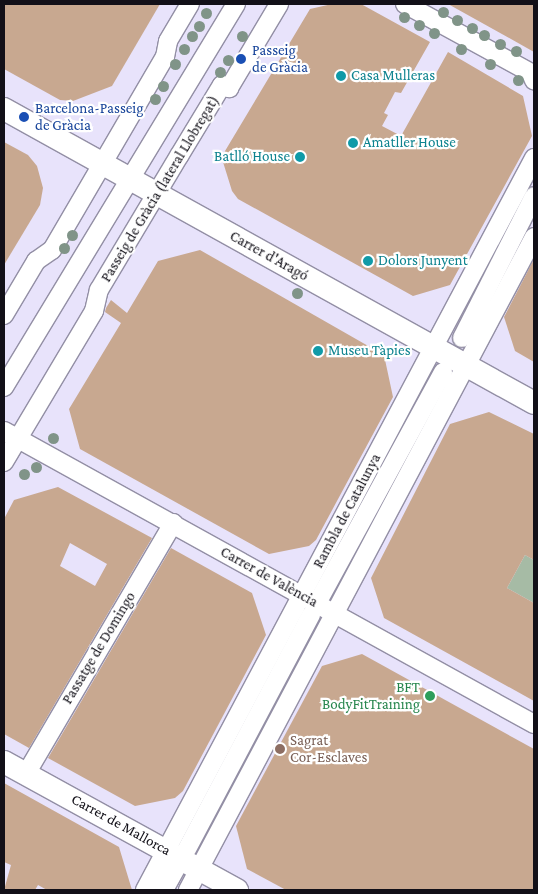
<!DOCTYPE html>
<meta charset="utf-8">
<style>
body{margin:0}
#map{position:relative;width:538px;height:894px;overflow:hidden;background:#e8e3fb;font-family:"Crimson Pro",serif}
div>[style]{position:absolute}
.green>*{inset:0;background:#a6bba5}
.building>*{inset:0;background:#c8a890}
.roads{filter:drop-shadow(1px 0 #938fa5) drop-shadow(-1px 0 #938fa5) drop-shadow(0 1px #938fa5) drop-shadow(0 -1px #938fa5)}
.minor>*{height:18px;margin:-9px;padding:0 9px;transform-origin:9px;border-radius:9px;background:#fff}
.major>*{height:22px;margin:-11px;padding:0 11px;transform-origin:11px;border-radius:11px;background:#fff}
.trees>*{width:11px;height:11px;margin:-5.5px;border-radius:50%;background:#809488}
.dots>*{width:14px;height:14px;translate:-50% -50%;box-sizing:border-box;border:2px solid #fff;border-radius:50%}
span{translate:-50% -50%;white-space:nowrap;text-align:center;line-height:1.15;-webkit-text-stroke:4.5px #fff;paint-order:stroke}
.transit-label{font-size:15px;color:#164399}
.left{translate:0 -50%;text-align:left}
.culture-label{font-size:15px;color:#0d838f}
.right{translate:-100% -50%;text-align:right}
.street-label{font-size:15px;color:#121018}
.leisure-label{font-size:15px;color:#27864d}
.education-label{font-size:15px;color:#785e54}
.frame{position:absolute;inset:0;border:5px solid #121018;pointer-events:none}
</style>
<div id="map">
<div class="green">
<div style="clip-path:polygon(525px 555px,534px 560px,534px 603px,507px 588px)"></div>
</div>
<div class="building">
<div style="clip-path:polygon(4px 4px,160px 4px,112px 86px,73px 101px,60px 100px,4px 69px)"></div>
<div style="clip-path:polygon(332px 4px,361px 4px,430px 42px,401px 93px,395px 92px,384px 113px,388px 115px,382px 126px,401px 136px,448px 52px,523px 96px,532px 136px,450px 285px,413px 296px,238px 199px,232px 191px,223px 162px,225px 151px,310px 9px)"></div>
<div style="clip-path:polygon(448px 4px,534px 4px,534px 52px,511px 39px)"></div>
<div style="clip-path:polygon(4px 142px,28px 155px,37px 166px,43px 188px,40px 205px,4px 265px)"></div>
<div style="clip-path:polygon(200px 250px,384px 355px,393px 397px,316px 540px,309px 546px,269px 554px,80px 449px,69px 409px,121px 323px,105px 312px,106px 308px,111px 300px,127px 313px,158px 261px)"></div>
<div style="clip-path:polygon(534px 259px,534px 362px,515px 351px,504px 317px)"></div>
<div style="clip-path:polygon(489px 412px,534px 434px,534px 560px,525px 555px,507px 588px,534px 603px,534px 701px,384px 618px,371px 578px,450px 424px)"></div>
<div style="clip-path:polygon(evenodd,58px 487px,152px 538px,29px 748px,4px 734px,4px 519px,14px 500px,58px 487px,70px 543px,107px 564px,95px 586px,60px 566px,70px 543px)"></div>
<div style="clip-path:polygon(171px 548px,252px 593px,266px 635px,183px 791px,175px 798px,135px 806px,48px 758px)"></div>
<div style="clip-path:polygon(362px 654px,534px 749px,534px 890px,286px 890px,247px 869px,236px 826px,322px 666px)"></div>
<div style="clip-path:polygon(4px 783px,119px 847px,132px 890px,47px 890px,38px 885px,35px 890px,4px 890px,11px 865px,4px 862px)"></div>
</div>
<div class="roads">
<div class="minor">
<div style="left:405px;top:4px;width:144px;rotate:28.7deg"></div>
<div style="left:531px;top:73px;width:8px;rotate:67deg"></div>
<div style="left:4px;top:315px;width:63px;rotate:-59.3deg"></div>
<div style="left:36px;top:261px;width:19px;rotate:-35deg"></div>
<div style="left:52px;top:250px;width:224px;rotate:-59.7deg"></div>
<div style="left:165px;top:57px;width:16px;rotate:-79deg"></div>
<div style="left:168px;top:41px;width:43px;rotate:-59.3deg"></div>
<div style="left:462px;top:338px;width:159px;rotate:-63.1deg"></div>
<div style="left:4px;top:387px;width:448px;rotate:-58.8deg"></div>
<div style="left:4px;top:431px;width:606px;rotate:28.94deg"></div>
<div style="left:4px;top:462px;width:176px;rotate:-59.2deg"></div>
<div style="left:94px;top:311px;width:22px;rotate:-77deg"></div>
<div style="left:99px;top:290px;width:156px;rotate:-59.2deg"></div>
<div style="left:179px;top:156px;width:83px;rotate:-58.8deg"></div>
<div style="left:222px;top:85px;width:8px;rotate:23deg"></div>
<div style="left:229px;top:88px;width:98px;rotate:-59.2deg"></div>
<div style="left:321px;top:596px;width:255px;rotate:-61.4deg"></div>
<div style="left:26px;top:774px;width:291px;rotate:-59.6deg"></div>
<div style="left:187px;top:849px;width:265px;rotate:-62.1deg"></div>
<div style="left:145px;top:890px;width:829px;rotate:-62.01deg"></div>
<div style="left:164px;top:890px;width:26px;rotate:-61deg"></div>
<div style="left:188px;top:890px;width:739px;rotate:-62.08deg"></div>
</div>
<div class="major">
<div style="left:4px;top:109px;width:606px;rotate:29.02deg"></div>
<div style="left:4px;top:762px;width:266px;rotate:28.8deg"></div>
</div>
</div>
<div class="trees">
<div style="left:443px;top:12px"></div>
<div style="left:206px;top:13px"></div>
<div style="left:404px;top:17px"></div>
<div style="left:457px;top:20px"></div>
<div style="left:419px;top:25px"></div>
<div style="left:199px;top:26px"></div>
<div style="left:472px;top:28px"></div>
<div style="left:434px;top:33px"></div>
<div style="left:484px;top:35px"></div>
<div style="left:192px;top:36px"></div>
<div style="left:242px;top:36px"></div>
<div style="left:500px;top:44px"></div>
<div style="left:184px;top:49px"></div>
<div style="left:461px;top:49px"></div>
<div style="left:516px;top:51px"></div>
<div style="left:228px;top:60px"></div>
<div style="left:175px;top:64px"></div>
<div style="left:490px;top:64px"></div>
<div style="left:220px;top:72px"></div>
<div style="left:518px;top:80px"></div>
<div style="left:163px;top:86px"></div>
<div style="left:155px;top:99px"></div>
<div style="left:72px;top:235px"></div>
<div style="left:64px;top:248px"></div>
<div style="left:297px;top:293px"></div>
<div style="left:53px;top:438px"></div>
<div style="left:36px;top:467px"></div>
<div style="left:24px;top:474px"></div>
</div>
<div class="dots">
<div style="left:241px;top:59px;background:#1a4fb4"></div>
<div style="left:341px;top:76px;background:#0f9aa8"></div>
<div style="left:24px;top:117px;background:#1a4fb4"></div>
<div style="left:353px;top:143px;background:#0f9aa8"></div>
<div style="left:300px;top:157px;background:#0f9aa8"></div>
<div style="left:368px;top:261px;background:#0f9aa8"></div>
<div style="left:318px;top:351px;background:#0f9aa8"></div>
<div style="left:430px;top:696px;background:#2e9e5b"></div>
<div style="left:280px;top:749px;background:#8d6e63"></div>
</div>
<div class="transit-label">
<span class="left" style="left:252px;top:59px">Passeig<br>de Gràcia</span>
<span class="left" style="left:35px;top:117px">Barcelona-Passeig<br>de Gràcia</span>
</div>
<div class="culture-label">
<span class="left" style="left:351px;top:76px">Casa Mulleras</span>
<span class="left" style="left:363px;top:143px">Amatller House</span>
<span class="right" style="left:290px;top:157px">Batlló House</span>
<span class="left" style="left:378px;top:261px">Dolors Junyent</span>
<span class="left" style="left:328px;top:351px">Museu Tàpies</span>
</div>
<div class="street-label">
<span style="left:160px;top:189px;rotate:-59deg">Passeig de Gràcia (lateral Llobregat)</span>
<span style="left:269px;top:256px;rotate:29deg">Carrer d'Aragó</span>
<span style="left:347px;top:511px;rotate:-62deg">Rambla de Catalunya</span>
<span style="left:269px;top:577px;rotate:29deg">Carrer de València</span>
<span style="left:99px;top:648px;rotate:-59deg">Passatge de Domingo</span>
<span style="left:121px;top:825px;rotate:29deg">Carrer de Mallorca</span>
</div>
<div class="leisure-label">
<span class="right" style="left:420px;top:696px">BFT<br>BodyFitTraining</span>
</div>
<div class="education-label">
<span class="left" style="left:290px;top:749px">Sagrat<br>Cor-Esclaves</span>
</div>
<div class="frame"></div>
</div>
